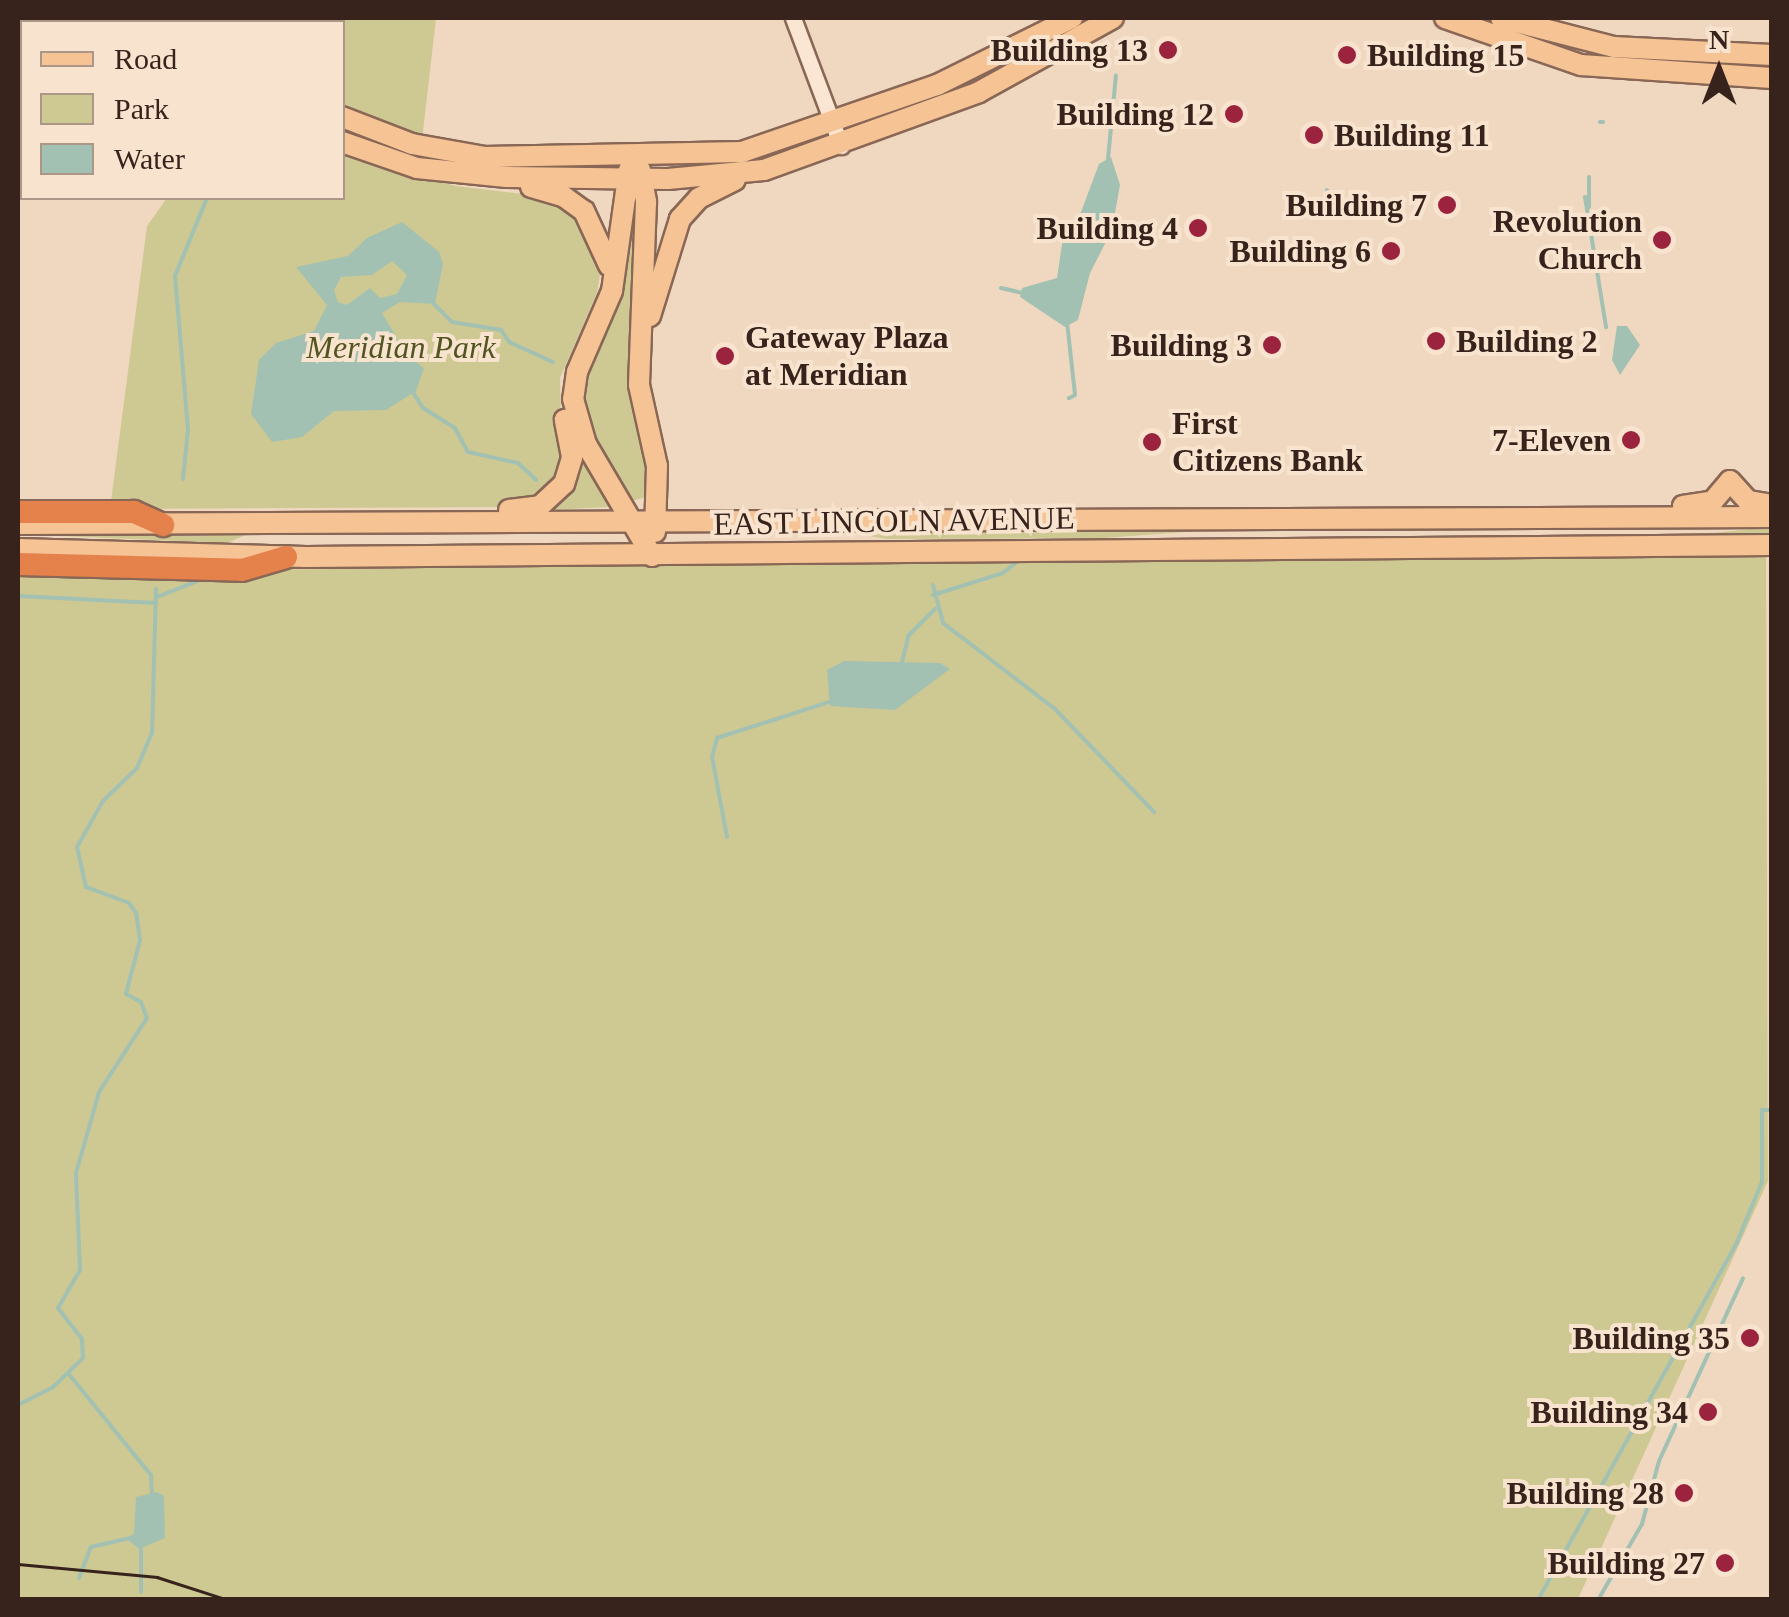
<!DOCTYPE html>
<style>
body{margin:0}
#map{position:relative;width:1789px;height:1617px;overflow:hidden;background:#f0d7bf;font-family:"Times New Roman",serif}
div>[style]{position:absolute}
.green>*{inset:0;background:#cec992;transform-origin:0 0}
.water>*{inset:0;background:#a2c1b2}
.stream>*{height:4px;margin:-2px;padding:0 2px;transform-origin:2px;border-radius:2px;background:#a2c1b2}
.roads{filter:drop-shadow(2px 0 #896756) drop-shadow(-2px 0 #896756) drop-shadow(0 2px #896756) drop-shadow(0 -2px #896756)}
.minor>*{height:15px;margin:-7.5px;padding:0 7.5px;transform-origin:7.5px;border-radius:7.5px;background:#fae6d2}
.major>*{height:20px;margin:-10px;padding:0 10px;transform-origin:10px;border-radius:10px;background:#f6c394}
.highway>*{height:22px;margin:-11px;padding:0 11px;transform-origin:11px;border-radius:11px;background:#e5814a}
.tram>*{height:2.5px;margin:-1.25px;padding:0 1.25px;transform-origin:1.25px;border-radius:1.25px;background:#38231c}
.dots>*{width:28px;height:28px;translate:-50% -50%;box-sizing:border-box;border:5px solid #f7e3ce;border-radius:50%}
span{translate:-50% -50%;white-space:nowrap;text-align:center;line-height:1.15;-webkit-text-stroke:8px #f7e3ce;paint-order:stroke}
.poi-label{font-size:32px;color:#38231c;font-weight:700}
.right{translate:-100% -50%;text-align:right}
.left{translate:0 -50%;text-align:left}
.park-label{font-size:32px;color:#535521;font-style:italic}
.street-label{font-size:32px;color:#38231c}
.frame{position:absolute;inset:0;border:20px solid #38231c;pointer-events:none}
.legend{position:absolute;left:20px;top:20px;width:325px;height:180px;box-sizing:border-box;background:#f7e3ce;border:2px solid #ab9687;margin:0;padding:12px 18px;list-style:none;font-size:30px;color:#38231c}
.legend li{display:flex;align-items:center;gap:20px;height:50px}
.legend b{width:50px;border:2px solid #ab9687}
.north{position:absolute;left:1669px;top:20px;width:100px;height:100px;-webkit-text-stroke:8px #f7e3ce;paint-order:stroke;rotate:0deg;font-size:28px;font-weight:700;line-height:40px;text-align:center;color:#38231c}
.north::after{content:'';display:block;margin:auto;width:35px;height:45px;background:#38231c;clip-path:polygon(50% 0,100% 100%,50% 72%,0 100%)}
</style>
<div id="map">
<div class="green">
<div style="clip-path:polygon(225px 18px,436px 18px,422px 140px,343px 110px,342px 22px)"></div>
<div style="clip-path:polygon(343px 152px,456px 186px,548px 197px,574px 212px,601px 268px,597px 293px,560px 378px,562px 476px,522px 507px,110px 509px,147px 226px,167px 198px,342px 198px)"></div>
<div style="clip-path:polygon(633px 202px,638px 205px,633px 404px,647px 458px,648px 497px,630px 501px,582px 412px,585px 380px,622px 296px,627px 206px)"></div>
<div style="clip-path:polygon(579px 449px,608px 507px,549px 510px)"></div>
<div style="left:1771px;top:527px;width:9px;height:402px;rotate:84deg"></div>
<div style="clip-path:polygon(885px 530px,1199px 529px,1199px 531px,1104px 538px,886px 539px,859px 534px)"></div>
<div style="clip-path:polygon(250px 533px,227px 543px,59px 536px)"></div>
<div style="clip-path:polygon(1766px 555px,1768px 1181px,1578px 1599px,18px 1599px,18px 572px)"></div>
</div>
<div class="water">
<div style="clip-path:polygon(1111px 157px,1120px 185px,1112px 230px,1090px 273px,1078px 320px,1065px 327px,1020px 297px,1022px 288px,1057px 278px,1064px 231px,1081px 212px,1099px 164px)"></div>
<div style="clip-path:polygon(evenodd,402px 222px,439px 252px,443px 264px,435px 304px,400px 302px,382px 313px,407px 355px,424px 368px,416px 391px,386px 410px,334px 411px,302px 437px,272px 442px,251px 414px,259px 360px,276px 343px,314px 331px,327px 305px,296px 267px,348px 256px,367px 238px,402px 222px,392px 261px,407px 275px,397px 294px,380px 298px,370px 288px,347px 305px,338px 302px,334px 290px,341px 277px,372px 275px,392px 261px)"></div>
<div style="clip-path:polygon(1617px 326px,1627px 326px,1640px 345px,1620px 375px,1612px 360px)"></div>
<div style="clip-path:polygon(844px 661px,940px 663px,950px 669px,895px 710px,830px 706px,827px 670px)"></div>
<div style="clip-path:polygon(157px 1492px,164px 1496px,165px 1538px,139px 1549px,127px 1539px,134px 1533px,136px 1497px)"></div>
</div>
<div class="stream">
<div style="left:1600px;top:122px;width:3px"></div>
<div style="left:1108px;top:159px;width:84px;rotate:-84.6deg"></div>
<div style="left:1589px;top:177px;width:30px;rotate:90deg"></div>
<div style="left:1327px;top:190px;width:29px;rotate:56deg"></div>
<div style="left:1585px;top:197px;width:132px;rotate:80.8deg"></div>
<div style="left:1001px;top:288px;width:26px;rotate:13deg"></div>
<div style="left:434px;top:304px;width:25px;rotate:45deg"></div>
<div style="left:452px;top:322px;width:50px;rotate:9.3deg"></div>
<div style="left:501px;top:330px;width:14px;rotate:56deg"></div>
<div style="left:509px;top:342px;width:48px;rotate:24.4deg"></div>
<div style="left:1067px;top:322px;width:73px;rotate:83.7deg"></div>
<div style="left:1075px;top:395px;width:7px;rotate:153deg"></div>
<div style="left:412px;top:391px;width:20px;rotate:57deg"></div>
<div style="left:423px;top:408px;width:38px;rotate:32deg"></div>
<div style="left:455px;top:428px;width:27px;rotate:62deg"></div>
<div style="left:468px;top:452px;width:51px;rotate:12.4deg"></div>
<div style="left:518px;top:463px;width:25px;rotate:43deg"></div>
<div style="left:183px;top:479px;width:49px;rotate:-84.2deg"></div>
<div style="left:188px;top:430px;width:155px;rotate:-94.8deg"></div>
<div style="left:175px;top:276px;width:84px;rotate:-67.7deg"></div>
<div style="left:933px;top:585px;width:39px;rotate:75deg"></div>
<div style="left:943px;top:623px;width:141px;rotate:37.5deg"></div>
<div style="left:1055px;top:709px;width:143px;rotate:46.1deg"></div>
<div style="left:933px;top:595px;width:73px;rotate:-17.4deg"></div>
<div style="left:1003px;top:573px;width:21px;rotate:-39deg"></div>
<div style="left:18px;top:596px;width:138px;rotate:2.9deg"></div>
<div style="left:157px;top:597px;width:52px;rotate:-21.6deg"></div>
<div style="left:901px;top:666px;width:32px;rotate:-76deg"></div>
<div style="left:909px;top:635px;width:37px;rotate:-45deg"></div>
<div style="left:727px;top:837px;width:81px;rotate:-100.6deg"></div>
<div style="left:712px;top:757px;width:20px;rotate:-75deg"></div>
<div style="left:717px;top:738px;width:118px;rotate:-17.8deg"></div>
<div style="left:68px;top:1373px;width:132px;rotate:50.9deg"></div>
<div style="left:151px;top:1475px;width:19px;rotate:87deg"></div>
<div style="left:18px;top:1405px;width:38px;rotate:-27deg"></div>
<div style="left:52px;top:1388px;width:43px;rotate:-44.1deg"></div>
<div style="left:83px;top:1358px;width:19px;rotate:-93deg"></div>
<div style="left:82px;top:1339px;width:39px;rotate:-128deg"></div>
<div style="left:58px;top:1308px;width:44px;rotate:-59.9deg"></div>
<div style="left:80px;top:1270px;width:97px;rotate:-92.4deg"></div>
<div style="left:76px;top:1173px;width:84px;rotate:-74.1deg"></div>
<div style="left:99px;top:1092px;width:88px;rotate:-57deg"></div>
<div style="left:147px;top:1018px;width:17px;rotate:-111deg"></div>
<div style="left:141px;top:1002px;width:17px;rotate:-152deg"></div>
<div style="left:126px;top:994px;width:56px;rotate:-75.5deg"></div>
<div style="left:140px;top:940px;width:27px;rotate:-98deg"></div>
<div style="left:136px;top:913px;width:12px;rotate:-125deg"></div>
<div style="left:129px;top:903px;width:46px;rotate:-159.6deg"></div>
<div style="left:86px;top:887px;width:41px;rotate:-102.7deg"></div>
<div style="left:77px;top:847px;width:53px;rotate:-60.5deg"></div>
<div style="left:103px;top:801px;width:47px;rotate:-44.1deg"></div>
<div style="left:137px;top:768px;width:38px;rotate:-67deg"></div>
<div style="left:152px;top:733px;width:144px;rotate:-88.4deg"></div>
<div style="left:79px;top:1578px;width:33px;rotate:-69deg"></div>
<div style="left:91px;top:1547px;width:40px;rotate:-13deg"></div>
<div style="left:141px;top:1592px;width:45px;rotate:-90deg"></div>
<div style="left:1538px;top:1600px;width:410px;rotate:-60.9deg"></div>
<div style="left:1737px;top:1242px;width:65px;rotate:-67.4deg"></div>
<div style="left:1762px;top:1182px;width:72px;rotate:-90deg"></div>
<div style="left:1762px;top:1110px;width:10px"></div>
<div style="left:1598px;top:1600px;width:88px;rotate:-59.9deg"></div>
<div style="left:1642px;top:1524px;width:65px;rotate:-74.9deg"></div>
<div style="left:1659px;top:1461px;width:201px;rotate:-65.3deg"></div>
</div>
<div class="roads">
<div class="minor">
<div style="left:793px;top:18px;width:137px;rotate:69.4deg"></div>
</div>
<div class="major">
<div style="left:188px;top:18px;width:6px;rotate:45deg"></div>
<div style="left:216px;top:18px;width:6px;rotate:45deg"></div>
<div style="left:1445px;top:18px;width:144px;rotate:19.1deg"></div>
<div style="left:1581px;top:65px;width:191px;rotate:3.9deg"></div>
<div style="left:1501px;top:18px;width:117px;rotate:14.4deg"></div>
<div style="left:1614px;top:47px;width:158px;rotate:2.9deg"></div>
<div style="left:342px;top:117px;width:75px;rotate:21.1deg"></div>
<div style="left:412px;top:144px;width:73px;rotate:10.2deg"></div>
<div style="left:484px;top:157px;width:258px;rotate:-1.1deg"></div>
<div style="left:742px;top:152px;width:206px;rotate:-19deg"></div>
<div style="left:937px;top:85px;width:151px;rotate:-26.4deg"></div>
<div style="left:342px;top:142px;width:79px;rotate:19.1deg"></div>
<div style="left:417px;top:168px;width:90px;rotate:5.7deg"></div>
<div style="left:507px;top:177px;width:161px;rotate:0.7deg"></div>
<div style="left:668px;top:179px;width:96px;rotate:-5.4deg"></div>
<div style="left:764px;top:170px;width:229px;rotate:-19.9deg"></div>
<div style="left:979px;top:92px;width:153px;rotate:-28.9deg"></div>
<div style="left:629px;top:170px;width:122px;rotate:98deg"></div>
<div style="left:612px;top:291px;width:88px;rotate:113.4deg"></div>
<div style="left:577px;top:372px;width:27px;rotate:98deg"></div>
<div style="left:573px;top:399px;width:47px;rotate:73.9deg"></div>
<div style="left:586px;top:444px;width:130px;rotate:59.5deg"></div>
<div style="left:640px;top:170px;width:33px;rotate:79deg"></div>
<div style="left:646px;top:202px;width:183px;rotate:92.2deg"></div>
<div style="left:639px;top:385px;width:83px;rotate:77.5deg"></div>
<div style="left:657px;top:466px;width:66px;rotate:91.7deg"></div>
<div style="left:531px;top:187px;width:33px;rotate:16deg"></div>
<div style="left:563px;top:196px;width:26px;rotate:36deg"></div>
<div style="left:584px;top:211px;width:60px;rotate:65.2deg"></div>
<div style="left:650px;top:316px;width:102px;rotate:-72.8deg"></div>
<div style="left:680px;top:219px;width:28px;rotate:-48deg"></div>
<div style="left:699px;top:198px;width:40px;rotate:-26.6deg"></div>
<div style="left:1683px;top:506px;width:30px;rotate:-9deg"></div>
<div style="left:1713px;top:501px;width:26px;rotate:-50deg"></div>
<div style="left:1730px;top:481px;width:27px;rotate:48deg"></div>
<div style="left:1748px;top:501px;width:24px;rotate:9deg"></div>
<div style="left:509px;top:510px;width:31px;rotate:-7deg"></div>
<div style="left:540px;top:506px;width:33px;rotate:-43deg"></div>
<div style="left:564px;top:484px;width:28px;rotate:-73deg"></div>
<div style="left:572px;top:457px;width:38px;rotate:-101deg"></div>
<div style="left:18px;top:524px;width:1754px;rotate:-0.23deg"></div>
<div style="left:18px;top:549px;width:288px;rotate:1.6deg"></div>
<div style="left:306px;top:557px;width:1466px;rotate:-0.47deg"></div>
</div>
<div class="highway">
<div style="left:18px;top:512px;width:116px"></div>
<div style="left:134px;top:512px;width:32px;rotate:24deg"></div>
<div style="left:18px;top:564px;width:224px;rotate:1.5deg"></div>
<div style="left:242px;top:570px;width:46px;rotate:-16.5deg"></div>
</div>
</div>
<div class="tram">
<div style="left:18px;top:1564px;width:140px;rotate:5.3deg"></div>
<div style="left:157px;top:1577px;width:75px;rotate:17.9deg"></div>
</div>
<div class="dots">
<div style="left:1168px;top:50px;background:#9b233d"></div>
<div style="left:1347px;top:55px;background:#9b233d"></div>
<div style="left:1234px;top:114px;background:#9b233d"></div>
<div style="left:1314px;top:135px;background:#9b233d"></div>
<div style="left:1447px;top:205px;background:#9b233d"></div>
<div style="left:1198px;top:228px;background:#9b233d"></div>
<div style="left:1662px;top:240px;background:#9b233d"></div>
<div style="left:1391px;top:251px;background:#9b233d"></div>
<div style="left:1436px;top:341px;background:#9b233d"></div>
<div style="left:1272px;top:345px;background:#9b233d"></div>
<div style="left:725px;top:356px;background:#9b233d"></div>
<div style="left:1631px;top:440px;background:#9b233d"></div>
<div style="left:1152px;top:442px;background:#9b233d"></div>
<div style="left:1750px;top:1338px;background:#9b233d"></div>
<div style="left:1708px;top:1412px;background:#9b233d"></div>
<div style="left:1684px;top:1493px;background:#9b233d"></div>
<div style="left:1725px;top:1563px;background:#9b233d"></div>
</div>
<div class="poi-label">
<span class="right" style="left:1148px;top:50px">Building 13</span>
<span class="left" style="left:1367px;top:55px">Building 15</span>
<span class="right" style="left:1214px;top:114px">Building 12</span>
<span class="left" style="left:1334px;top:135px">Building 11</span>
<span class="right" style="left:1427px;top:205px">Building 7</span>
<span class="right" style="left:1642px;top:240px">Revolution<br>Church</span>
<span class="right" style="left:1178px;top:228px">Building 4</span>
<span class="right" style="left:1371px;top:251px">Building 6</span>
<span class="left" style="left:745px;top:356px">Gateway Plaza<br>at Meridian</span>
<span class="left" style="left:1456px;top:341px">Building 2</span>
<span class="right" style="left:1252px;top:345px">Building 3</span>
<span class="left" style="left:1172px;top:442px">First<br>Citizens Bank</span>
<span class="right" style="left:1611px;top:440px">7-Eleven</span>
<span class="right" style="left:1730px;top:1338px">Building 35</span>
<span class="right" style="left:1688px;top:1412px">Building 34</span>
<span class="right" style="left:1664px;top:1493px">Building 28</span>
<span class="right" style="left:1705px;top:1563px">Building 27</span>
</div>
<div class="park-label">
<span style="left:401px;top:347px">Meridian Park</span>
</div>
<div class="street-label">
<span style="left:894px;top:521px;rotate:-1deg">EAST LINCOLN AVENUE</span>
</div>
<div class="frame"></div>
<ul class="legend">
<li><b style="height:12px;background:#f6c394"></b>Road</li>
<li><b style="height:28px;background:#cec992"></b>Park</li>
<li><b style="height:28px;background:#a2c1b2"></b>Water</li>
</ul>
<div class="north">N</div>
</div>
